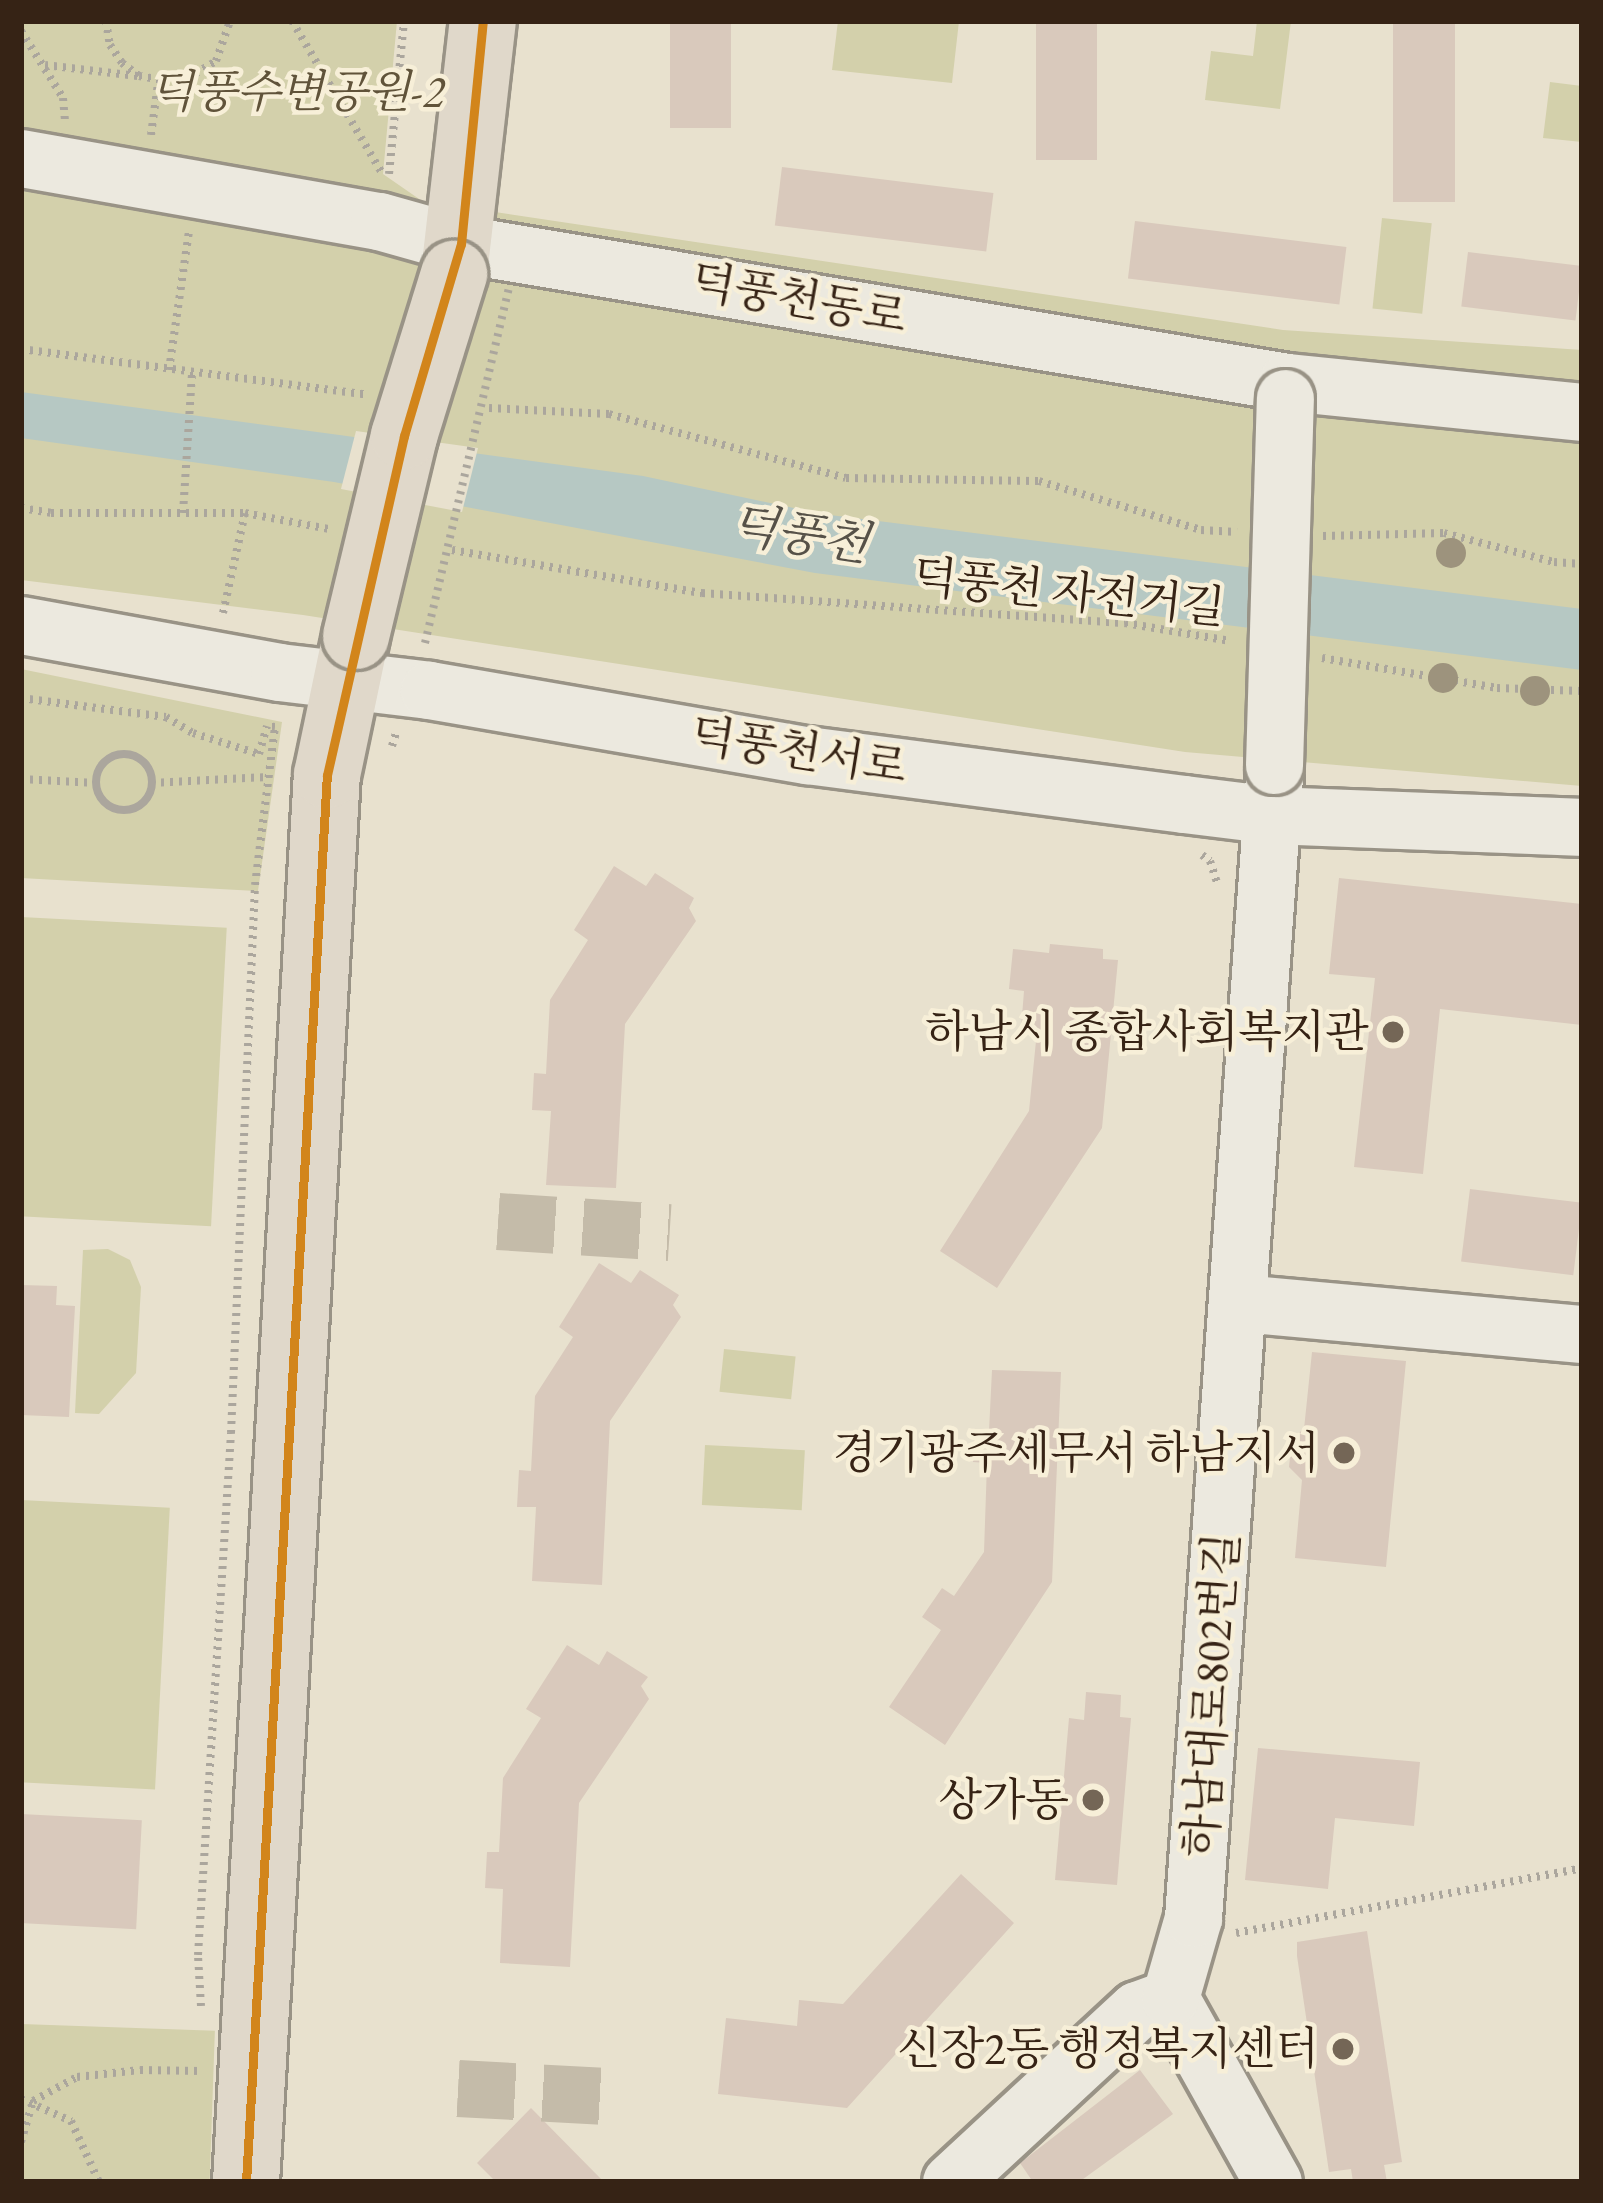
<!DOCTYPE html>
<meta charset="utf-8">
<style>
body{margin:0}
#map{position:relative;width:1603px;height:2203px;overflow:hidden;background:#e8e1ce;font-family:"EB Garamond","Noto Serif KR",serif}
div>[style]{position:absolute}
.green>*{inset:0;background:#d3d0ab;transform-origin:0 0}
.water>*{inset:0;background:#b6c8c3}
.pier>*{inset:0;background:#e8e1ce}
.building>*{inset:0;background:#d9c9bc;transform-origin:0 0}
.minor-tunnel>*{height:57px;margin-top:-28.5px;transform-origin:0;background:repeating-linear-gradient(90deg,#c4bba9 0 57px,transparent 0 85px)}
.path>*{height:8px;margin-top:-4px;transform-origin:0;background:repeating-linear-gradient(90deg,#aba69d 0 3px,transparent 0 9px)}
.path>.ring{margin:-4px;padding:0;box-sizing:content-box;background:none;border:8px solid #aba69d;border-radius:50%}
.roads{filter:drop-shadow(3px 0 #999386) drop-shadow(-3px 0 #999386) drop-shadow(0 3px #999386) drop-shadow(0 -3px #999386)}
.minor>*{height:57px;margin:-28.5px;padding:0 28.5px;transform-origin:28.5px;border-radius:28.5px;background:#ece9df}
.major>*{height:66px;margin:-33px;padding:0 33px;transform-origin:33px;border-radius:33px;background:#e0d8ca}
.path-bridge>*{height:8px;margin-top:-4px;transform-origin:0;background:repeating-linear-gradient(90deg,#aba69d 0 3px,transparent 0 9px)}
.bridges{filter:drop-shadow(3px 0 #999386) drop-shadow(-3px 0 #999386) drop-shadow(0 3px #999386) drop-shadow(0 -3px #999386)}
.minor-bridge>*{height:57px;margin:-28.5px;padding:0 28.5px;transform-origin:28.5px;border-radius:28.5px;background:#ece9df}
.major-bridge>*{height:66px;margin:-33px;padding:0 33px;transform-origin:33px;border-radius:33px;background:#e0d8ca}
.bus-1>*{height:9px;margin:-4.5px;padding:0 4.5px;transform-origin:4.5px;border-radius:4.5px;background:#d2851b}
.trees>*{width:30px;height:30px;margin:-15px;border-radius:50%;background:#9d937d}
.dots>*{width:33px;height:33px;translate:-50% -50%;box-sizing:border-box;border:6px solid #f7efd8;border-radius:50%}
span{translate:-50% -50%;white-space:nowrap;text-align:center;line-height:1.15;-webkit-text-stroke:9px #f7efd8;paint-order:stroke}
.park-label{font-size:45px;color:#60533a;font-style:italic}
.street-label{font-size:45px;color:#362315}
.poi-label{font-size:45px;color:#362315}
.right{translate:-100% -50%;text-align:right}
.water-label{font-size:48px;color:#565148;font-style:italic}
.frame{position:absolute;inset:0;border:24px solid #362315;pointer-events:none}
</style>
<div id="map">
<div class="green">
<div style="clip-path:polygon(21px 21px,397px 21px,383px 174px,422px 201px,1283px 330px,1582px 350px,1582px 786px,1185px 752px,303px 615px,21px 580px)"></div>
<div style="clip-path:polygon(838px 21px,959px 21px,952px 83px,832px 70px)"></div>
<div style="clip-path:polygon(1257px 21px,1291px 21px,1280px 109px,1205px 100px,1211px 51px,1253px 56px)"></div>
<div style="clip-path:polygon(1550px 82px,1582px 86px,1582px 142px,1543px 138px)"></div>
<div style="left:1382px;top:218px;width:50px;height:91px;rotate:6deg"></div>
<div style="clip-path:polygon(21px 669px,282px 722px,258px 891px,21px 878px)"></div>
<div style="left:21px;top:917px;width:206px;height:299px;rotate:3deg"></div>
<div style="clip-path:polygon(108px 1249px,130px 1260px,141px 1287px,136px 1373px,99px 1414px,75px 1413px,83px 1250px)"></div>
<div style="left:724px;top:1349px;width:72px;height:43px;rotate:6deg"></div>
<div style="left:705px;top:1445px;width:100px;height:60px;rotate:3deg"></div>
<div style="left:21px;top:1500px;width:149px;height:282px;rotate:3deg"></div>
<div style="left:21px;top:2024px;width:194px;height:158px;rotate:2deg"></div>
</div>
<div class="water">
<div style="clip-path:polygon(21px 392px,643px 476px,822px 514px,1582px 609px,1582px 670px,815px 573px,334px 482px,21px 438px)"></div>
</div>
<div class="pier">
<div style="clip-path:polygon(356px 431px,478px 448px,462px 512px,341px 489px)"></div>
</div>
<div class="building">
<div style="left:670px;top:21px;width:61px;height:107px"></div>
<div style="left:1036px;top:21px;width:61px;height:139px"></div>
<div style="left:1393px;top:21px;width:62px;height:181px"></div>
<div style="left:782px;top:167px;width:213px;height:59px;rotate:7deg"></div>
<div style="left:1135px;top:221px;width:213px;height:58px;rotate:7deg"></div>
<div style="left:1468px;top:252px;width:115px;height:55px;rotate:7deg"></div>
<div style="clip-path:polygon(614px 866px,646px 886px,655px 873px,694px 898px,689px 908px,696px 921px,625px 1024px,616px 1188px,546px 1185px,551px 1111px,532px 1110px,534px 1073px,546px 1074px,550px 1000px,588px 940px,574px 930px)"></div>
<div style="clip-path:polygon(1339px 878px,1582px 904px,1582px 1025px,1440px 1009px,1423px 1174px,1354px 1167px,1375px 978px,1329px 974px)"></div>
<div style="clip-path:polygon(1050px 944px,1103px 949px,1103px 959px,1118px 960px,1102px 1128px,997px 1288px,940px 1251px,1029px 1111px,1037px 1031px,1021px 1029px,1024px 991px,1009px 989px,1013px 949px,1049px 953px)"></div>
<div style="left:1470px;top:1189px;width:113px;height:73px;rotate:7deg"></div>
<div style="clip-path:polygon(599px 1263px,631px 1283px,640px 1270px,679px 1295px,673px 1305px,681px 1317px,610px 1421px,602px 1585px,532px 1581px,536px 1507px,517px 1507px,519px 1470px,531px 1471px,535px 1396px,573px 1337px,559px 1327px)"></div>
<div style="clip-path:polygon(21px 1285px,57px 1286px,56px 1305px,75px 1306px,69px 1417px,21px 1415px)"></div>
<div style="clip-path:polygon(1312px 1352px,1406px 1361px,1386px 1567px,1295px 1558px,1302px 1480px,1289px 1467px,1292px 1438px,1304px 1429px)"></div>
<div style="clip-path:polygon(992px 1370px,1061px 1372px,1052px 1582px,945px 1745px,889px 1707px,941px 1630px,922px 1617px,942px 1588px,954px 1596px,984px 1552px,987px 1463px,973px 1462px,974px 1431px,989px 1431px)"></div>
<div style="clip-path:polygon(567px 1645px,599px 1665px,607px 1651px,648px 1677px,641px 1686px,649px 1699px,579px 1803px,570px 1967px,500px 1963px,503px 1889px,485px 1888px,487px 1852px,499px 1852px,503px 1778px,541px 1718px,526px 1709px)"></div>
<div style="clip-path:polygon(1086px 1692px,1121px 1695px,1120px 1717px,1131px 1718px,1117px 1885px,1055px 1880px,1069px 1718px,1084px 1720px)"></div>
<div style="clip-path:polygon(1258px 1748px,1420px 1762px,1414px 1826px,1335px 1818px,1328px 1889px,1245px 1880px)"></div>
<div style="left:21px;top:1814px;width:121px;height:109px;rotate:3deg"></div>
<div style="clip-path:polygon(961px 1874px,1014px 1923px,847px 2108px,718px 2094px,726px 2018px,797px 2026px,799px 2000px,843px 2004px)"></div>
<div style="clip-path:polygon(1367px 1931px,1402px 2162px,1384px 2165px,1387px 2182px,1353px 2182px,1351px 2169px,1329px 2172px,1297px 1956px,1297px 1942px)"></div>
<div style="clip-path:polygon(1140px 2070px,1173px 2114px,1079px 2182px,1033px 2182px,1020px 2163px)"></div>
<div style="clip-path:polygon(531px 2108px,604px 2182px,496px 2182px,477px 2163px)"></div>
</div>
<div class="minor-tunnel">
<div style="left:498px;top:1221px;width:172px;rotate:3.7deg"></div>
<div style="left:458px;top:2088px;width:149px;rotate:3.1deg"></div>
</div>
<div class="path">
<div style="left:106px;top:21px;width:24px;rotate:81deg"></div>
<div style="left:110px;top:45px;width:22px;rotate:56deg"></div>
<div style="left:122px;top:63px;width:21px;rotate:37deg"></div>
<div style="left:139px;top:76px;width:42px;rotate:9.7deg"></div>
<div style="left:180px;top:83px;width:42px;rotate:-31.4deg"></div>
<div style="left:216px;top:61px;width:42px;rotate:-70.7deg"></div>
<div style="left:292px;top:21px;width:179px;rotate:59.4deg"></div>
<div style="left:21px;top:31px;width:79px;rotate:57.9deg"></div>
<div style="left:63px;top:98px;width:24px;rotate:85deg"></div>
<div style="left:45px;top:65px;width:93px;rotate:6.8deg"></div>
<div style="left:151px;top:135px;width:52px;rotate:-82.3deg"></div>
<div style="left:389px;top:174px;width:154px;rotate:-84.4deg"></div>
<div style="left:21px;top:349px;width:346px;rotate:7.5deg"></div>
<div style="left:169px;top:370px;width:140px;rotate:-81.8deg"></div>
<div style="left:489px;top:408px;width:120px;rotate:2.9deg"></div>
<div style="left:609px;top:414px;width:245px;rotate:15.1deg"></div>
<div style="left:846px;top:478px;width:193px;rotate:0.9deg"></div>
<div style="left:1039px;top:481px;width:169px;rotate:16.8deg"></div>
<div style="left:1201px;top:530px;width:36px;rotate:3deg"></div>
<div style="left:21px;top:508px;width:30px;rotate:9deg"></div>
<div style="left:51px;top:513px;width:194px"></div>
<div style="left:245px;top:513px;width:86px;rotate:10.8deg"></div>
<div style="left:183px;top:513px;width:140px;rotate:-86.3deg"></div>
<div style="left:1323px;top:536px;width:121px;rotate:-1.4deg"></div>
<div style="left:1444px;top:533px;width:114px;rotate:14.8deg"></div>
<div style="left:1554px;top:562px;width:28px;rotate:4deg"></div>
<div style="left:452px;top:550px;width:254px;rotate:9.8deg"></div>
<div style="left:702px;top:593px;width:424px;rotate:4.1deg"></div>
<div style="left:1125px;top:623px;width:107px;rotate:9.7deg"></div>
<div style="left:223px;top:613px;width:102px;rotate:-77.6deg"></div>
<div style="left:1322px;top:658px;width:178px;rotate:9.7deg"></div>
<div style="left:1497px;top:688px;width:85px;rotate:2deg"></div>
<div style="left:21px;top:698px;width:146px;rotate:7.5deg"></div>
<div style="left:166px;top:717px;width:31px;rotate:31deg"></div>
<div style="left:193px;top:733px;width:69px;rotate:17.7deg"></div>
<div style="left:259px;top:754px;width:29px;rotate:-74deg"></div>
<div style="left:392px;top:746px;width:17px;rotate:-73deg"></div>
<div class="ring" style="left:96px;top:754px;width:48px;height:48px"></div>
<div style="left:21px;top:779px;width:75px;rotate:3.1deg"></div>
<div style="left:152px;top:783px;width:116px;rotate:-3deg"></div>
<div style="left:1202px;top:855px;width:10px;rotate:37deg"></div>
<div style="left:1210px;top:861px;width:23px;rotate:72deg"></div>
<div style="left:1236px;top:1933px;width:352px;rotate:-10.6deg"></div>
<div style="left:201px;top:2006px;width:51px;rotate:-93.4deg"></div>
<div style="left:198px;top:1955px;width:523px;rotate:-86.38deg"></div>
<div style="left:231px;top:1433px;width:549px;rotate:-87.49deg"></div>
<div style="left:255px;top:885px;width:159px;rotate:-82.8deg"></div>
<div style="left:275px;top:727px;width:8px;rotate:-173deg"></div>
<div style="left:21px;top:2099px;width:55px;rotate:23.7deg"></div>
<div style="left:71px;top:2121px;width:67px;rotate:65.3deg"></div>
<div style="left:21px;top:2142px;width:43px;rotate:-73.7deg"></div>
<div style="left:33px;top:2101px;width:50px;rotate:-28.6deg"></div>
<div style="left:77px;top:2077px;width:63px;rotate:-6.3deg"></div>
<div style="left:140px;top:2070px;width:61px;rotate:0.9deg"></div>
</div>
<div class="roads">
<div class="minor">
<div style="left:21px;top:158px;width:364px;rotate:10deg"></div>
<div style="left:379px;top:221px;width:85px;rotate:15.7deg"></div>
<div style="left:461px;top:244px;width:837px;rotate:9.48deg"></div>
<div style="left:1287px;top:382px;width:297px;rotate:5.8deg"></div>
<div style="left:21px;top:625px;width:262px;rotate:10.3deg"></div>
<div style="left:279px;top:672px;width:151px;rotate:6.8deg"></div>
<div style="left:429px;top:690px;width:384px;rotate:9.8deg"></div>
<div style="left:807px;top:755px;width:380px;rotate:7.4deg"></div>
<div style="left:1184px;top:804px;width:90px;rotate:7deg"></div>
<div style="left:1273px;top:815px;width:309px;rotate:2.2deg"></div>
<div style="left:1240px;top:1303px;width:343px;rotate:5.2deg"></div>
<div style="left:1170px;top:1998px;width:211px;rotate:60.8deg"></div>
<div style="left:951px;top:2182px;width:253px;rotate:-42.8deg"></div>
<div style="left:1137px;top:2010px;width:35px;rotate:-20deg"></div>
<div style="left:1170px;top:1998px;width:83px;rotate:-74deg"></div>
<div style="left:1193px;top:1918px;width:1143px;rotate:-85.94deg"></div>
</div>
<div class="major">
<div style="left:454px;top:274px;width:255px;rotate:-83.5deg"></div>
<div style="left:246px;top:2182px;width:1409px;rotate:-86.71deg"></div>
<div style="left:327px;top:775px;width:142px;rotate:-78.2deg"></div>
</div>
</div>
<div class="path-bridge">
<div style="left:425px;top:643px;width:365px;rotate:-76.7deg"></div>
</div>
<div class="bridges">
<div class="minor-bridge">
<div style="left:1274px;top:765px;width:367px;rotate:-88.3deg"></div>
</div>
<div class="major-bridge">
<div style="left:356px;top:636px;width:206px;rotate:-76.5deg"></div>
<div style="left:404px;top:436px;width:170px;rotate:-72.8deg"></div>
</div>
</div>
<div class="bus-1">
<div style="left:246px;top:2182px;width:1409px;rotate:-86.71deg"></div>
<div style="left:327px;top:775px;width:348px;rotate:-77.2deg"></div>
<div style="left:404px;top:436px;width:200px;rotate:-73.5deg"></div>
<div style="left:461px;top:244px;width:224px;rotate:-84.4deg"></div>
</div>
<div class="trees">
<div style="left:1451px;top:553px"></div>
<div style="left:1443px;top:678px"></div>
<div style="left:1535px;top:691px"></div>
</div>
<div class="dots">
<div style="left:1393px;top:1032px;background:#746656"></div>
<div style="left:1344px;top:1453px;background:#746656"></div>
<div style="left:1093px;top:1800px;background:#746656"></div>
<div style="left:1343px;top:2049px;background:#746656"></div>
</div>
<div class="park-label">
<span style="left:297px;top:92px">덕풍수변공원-2</span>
</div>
<div class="street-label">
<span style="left:799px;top:299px;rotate:10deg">덕풍천동로</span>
<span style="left:1069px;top:592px;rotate:6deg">덕풍천 자전거길</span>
<span style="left:799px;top:751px;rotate:9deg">덕풍천서로</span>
<span style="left:1211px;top:1695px;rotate:-86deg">하남대로802번길</span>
</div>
<div class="poi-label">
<span class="right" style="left:1369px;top:1032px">하남시 종합사회복지관</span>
<span class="right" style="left:1320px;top:1453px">경기광주세무서 하남지서</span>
<span class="right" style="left:1069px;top:1800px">상가동</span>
<span class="right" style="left:1319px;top:2049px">신장2동 행정복지센터</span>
</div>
<div class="water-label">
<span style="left:800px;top:534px;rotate:9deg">덕풍천</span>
</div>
<div class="frame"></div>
</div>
